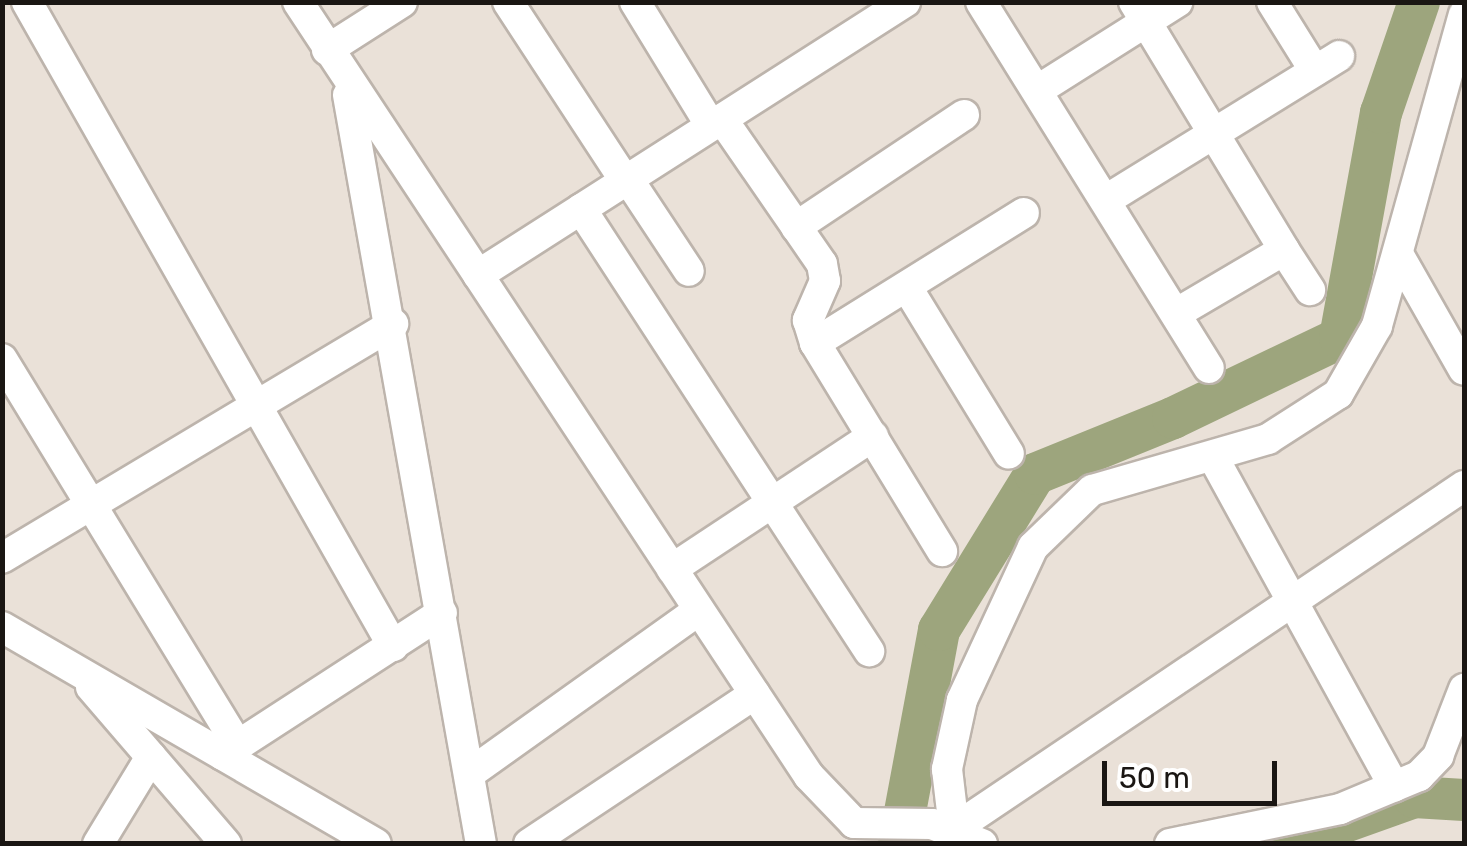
<!DOCTYPE html>
<style>
body{margin:0}
#map{position:relative;width:1467px;height:846px;overflow:hidden;background:#eae1d8;font-family:Rubik,sans-serif}
div>[style]{position:absolute}
.river>*{height:42px;margin:-21px;padding:0 21px;transform-origin:21px;border-radius:21px;background:#9da57d}
.roads{filter:drop-shadow(2px 0 #bdb4ac) drop-shadow(-2px 0 #bdb4ac) drop-shadow(0 2px #bdb4ac) drop-shadow(0 -2px #bdb4ac)}
.minor>*{height:30px;margin:-15px;padding:0 15px;transform-origin:15px;border-radius:15px;background:#fff}
span{translate:-50% -50%;white-space:nowrap;text-align:center;line-height:1.15;-webkit-text-stroke:8px #fff;paint-order:stroke}
.frame{position:absolute;inset:0;border:5px solid #1a1613;pointer-events:none}
.scale{position:absolute;left:1102px;top:761px;width:175px;height:45px;box-sizing:border-box;border:5px solid #1a1613;border-top:0;padding-left:12px;font-size:30px;line-height:35px;white-space:nowrap;color:#1a1613;-webkit-text-stroke:8px #fff;paint-order:stroke}
</style>
<div id="map">
<div class="river">
<div style="left:899px;top:844px;width:218px;rotate:-79.4deg"></div>
<div style="left:939px;top:630px;width:183px;rotate:-58.4deg"></div>
<div style="left:1035px;top:474px;width:149px;rotate:-22.1deg"></div>
<div style="left:1173px;top:418px;width:185px;rotate:-25.6deg"></div>
<div style="left:1340px;top:338px;width:229px;rotate:-79.7deg"></div>
<div style="left:1381px;top:113px;width:117px;rotate:-71.1deg"></div>
<div style="left:1283px;top:844px;width:139px;rotate:-19.7deg"></div>
<div style="left:1414px;top:797px;width:50px;rotate:3.4deg"></div>
</div>
<div class="roads">
<div class="minor">
<div style="left:27px;top:2px;width:741px;rotate:60.39deg"></div>
<div style="left:298px;top:2px;width:927px;rotate:56.57deg"></div>
<div style="left:809px;top:776px;width:65px;rotate:46.2deg"></div>
<div style="left:854px;top:823px;width:78px;rotate:0.7deg"></div>
<div style="left:932px;top:824px;width:54px;rotate:21.8deg"></div>
<div style="left:508px;top:2px;width:214px;rotate:56.8deg"></div>
<div style="left:635px;top:2px;width:145px;rotate:58.5deg"></div>
<div style="left:981px;top:2px;width:431px;rotate:58.1deg"></div>
<div style="left:1134px;top:2px;width:290px;rotate:58.8deg"></div>
<div style="left:1284px;top:250px;width:124px;rotate:149.5deg"></div>
<div style="left:1272px;top:2px;width:81px;rotate:58.1deg"></div>
<div style="left:1464px;top:14px;width:324px;rotate:105.6deg"></div>
<div style="left:1377px;top:326px;width:78px;rotate:119.8deg"></div>
<div style="left:1338px;top:394px;width:83px;rotate:147.3deg"></div>
<div style="left:1268px;top:439px;width:183px;rotate:163.8deg"></div>
<div style="left:1092px;top:490px;width:82px;rotate:136deg"></div>
<div style="left:1033px;top:547px;width:169px;rotate:114.9deg"></div>
<div style="left:962px;top:700px;width:71px;rotate:102.3deg"></div>
<div style="left:947px;top:769px;width:60px;rotate:83.3deg"></div>
<div style="left:954px;top:829px;width:615px;rotate:-33.92deg"></div>
<div style="left:327px;top:50px;width:89px;rotate:-32.6deg"></div>
<div style="left:1038px;top:90px;width:165px;rotate:-32.3deg"></div>
<div style="left:348px;top:95px;width:761px;rotate:79.93deg"></div>
<div style="left:722px;top:119px;width:176px;rotate:55.4deg"></div>
<div style="left:822px;top:264px;width:17px;rotate:80deg"></div>
<div style="left:825px;top:281px;width:43px;rotate:113.6deg"></div>
<div style="left:808px;top:320px;width:24px;rotate:73deg"></div>
<div style="left:815px;top:343px;width:244px;rotate:58.6deg"></div>
<div style="left:628px;top:179px;width:110px;rotate:56.5deg"></div>
<div style="left:1106px;top:200px;width:274px;rotate:-31.7deg"></div>
<div style="left:581px;top:209px;width:528px;rotate:56.91deg"></div>
<div style="left:796px;top:227px;width:202px;rotate:-33.7deg"></div>
<div style="left:1284px;top:250px;width:48px;rotate:57deg"></div>
<div style="left:1398px;top:254px;width:133px;rotate:60.4deg"></div>
<div style="left:478px;top:275px;width:507px;rotate:-32.59deg"></div>
<div style="left:908px;top:289px;width:193px;rotate:58.5deg"></div>
<div style="left:815px;top:343px;width:246px;rotate:-31.9deg"></div>
<div style="left:2px;top:359px;width:452px;rotate:58.6deg"></div>
<div style="left:1213px;top:457px;width:376px;rotate:61.2deg"></div>
<div style="left:2px;top:558px;width:456px;rotate:-30.9deg"></div>
<div style="left:672px;top:569px;width:241px;rotate:-33.5deg"></div>
<div style="left:2px;top:627px;width:432px;rotate:30.1deg"></div>
<div style="left:91px;top:687px;width:207px;rotate:49.3deg"></div>
<div style="left:223px;top:755px;width:261px;rotate:-33deg"></div>
<div style="left:469px;top:774px;width:282px;rotate:-35.5deg"></div>
<div style="left:98px;top:844px;width:102px;rotate:-58.7deg"></div>
<div style="left:529px;top:844px;width:271px;rotate:-33.6deg"></div>
<div style="left:1170px;top:844px;width:174px;rotate:-11.6deg"></div>
<div style="left:1340px;top:809px;width:86px;rotate:-22.7deg"></div>
<div style="left:1419px;top:776px;width:28px;rotate:-46deg"></div>
<div style="left:1438px;top:756px;width:72px;rotate:-68.8deg"></div>
</div>
</div>
<div class="frame"></div>
<div class="scale">50 m</div>
</div>
